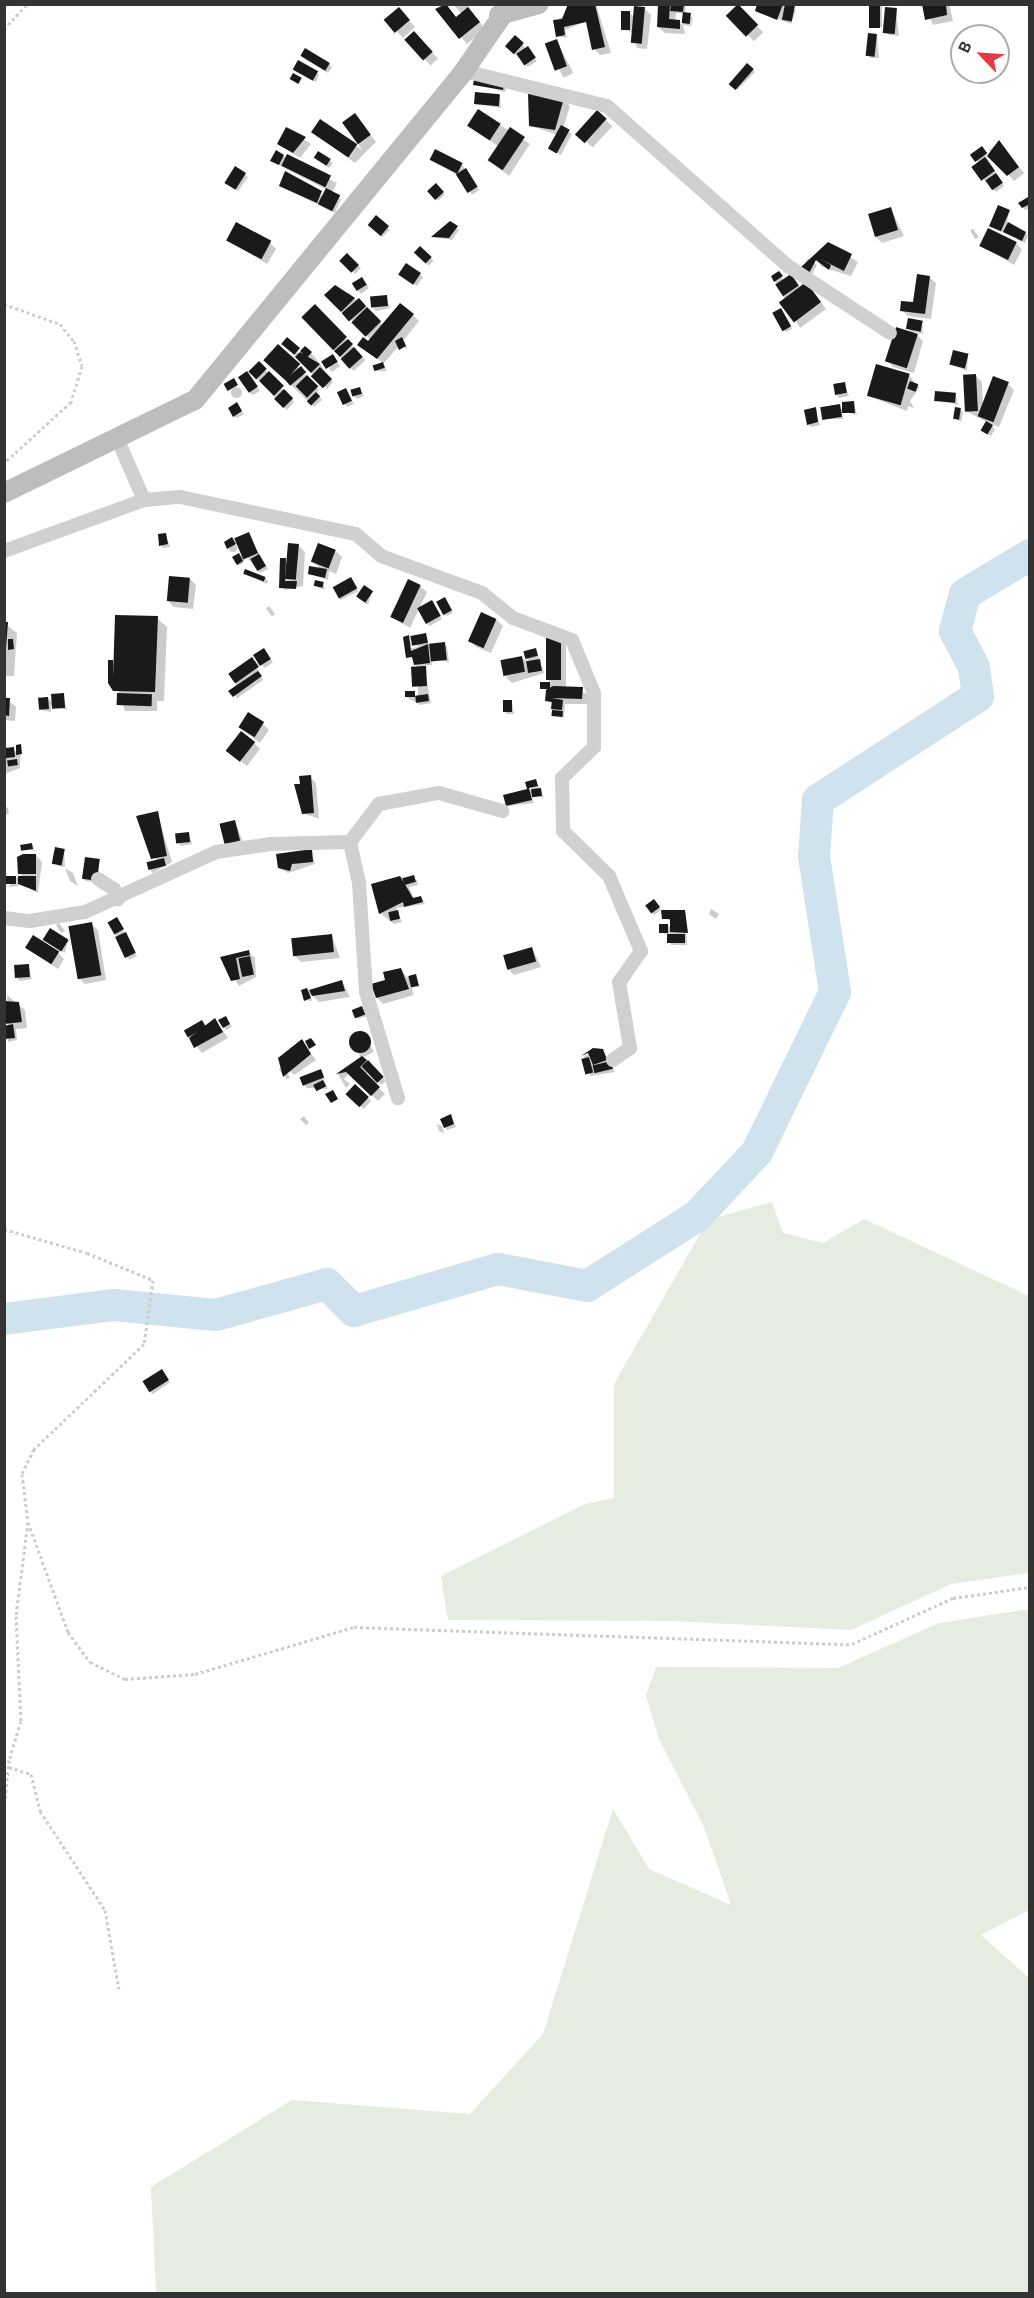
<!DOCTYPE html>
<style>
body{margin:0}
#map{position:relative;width:1034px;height:2298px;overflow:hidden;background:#fff;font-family:"DM Sans",sans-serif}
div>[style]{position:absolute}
.green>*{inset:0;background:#e6ecdf}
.shadow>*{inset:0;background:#0003;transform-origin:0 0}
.round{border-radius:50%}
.river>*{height:32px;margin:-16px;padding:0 16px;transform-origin:16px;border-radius:16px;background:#cfe2ee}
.building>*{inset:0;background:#1a1a1a;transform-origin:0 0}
.path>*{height:3px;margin-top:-1.5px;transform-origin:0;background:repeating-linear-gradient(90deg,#cdcdcd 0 3px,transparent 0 6px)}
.street>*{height:14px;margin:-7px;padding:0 7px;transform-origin:7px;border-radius:7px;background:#d0d0d0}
.secondary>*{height:20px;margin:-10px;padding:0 10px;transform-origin:10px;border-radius:10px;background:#bdbdbd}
span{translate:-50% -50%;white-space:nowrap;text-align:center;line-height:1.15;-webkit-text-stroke:6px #fff;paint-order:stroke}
.frame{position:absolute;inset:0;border:6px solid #333;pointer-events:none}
.north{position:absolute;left:950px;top:24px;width:60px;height:60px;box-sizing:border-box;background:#fff;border:2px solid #adadad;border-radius:50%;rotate:295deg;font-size:16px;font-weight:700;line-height:24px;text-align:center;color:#333}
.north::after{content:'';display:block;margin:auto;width:21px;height:27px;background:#e63946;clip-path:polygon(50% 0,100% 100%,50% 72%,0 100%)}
</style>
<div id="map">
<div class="green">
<div style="clip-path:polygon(772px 1202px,783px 1233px,823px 1243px,864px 1219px,1029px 1296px,1029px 1573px,951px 1584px,851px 1630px,672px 1621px,448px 1620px,441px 1576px,585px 1504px,614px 1498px,614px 1384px,708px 1220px)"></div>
<div style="clip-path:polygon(1029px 1609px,1029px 1910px,981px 1935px,1029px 1978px,1029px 2293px,156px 2293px,151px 2187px,292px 2100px,470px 2114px,543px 2034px,613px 1809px,649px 1869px,731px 1905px,704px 1827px,659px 1739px,646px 1695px,656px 1667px,838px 1668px,939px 1623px)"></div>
</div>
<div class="shadow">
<div style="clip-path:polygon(444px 4px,457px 19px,462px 14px,453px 4px,466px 4px,485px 29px,467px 44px,438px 10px)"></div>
<div style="clip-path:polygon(572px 4px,596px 4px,611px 53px,600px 55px,594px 49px,587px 21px,565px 30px,567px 38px,558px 36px,555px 21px,572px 11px)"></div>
<div style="clip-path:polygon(evenodd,660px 4px,686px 4px,685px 14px,693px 18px,691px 26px,683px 25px,685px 34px,665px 33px,658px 27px,660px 4px,676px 13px,684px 14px,683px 25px,675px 21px,676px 13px)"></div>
<div style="clip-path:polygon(783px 4px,796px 10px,791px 24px,756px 10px)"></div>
<div style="left:871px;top:4px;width:11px;height:23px"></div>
<div style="clip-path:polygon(923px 4px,949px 4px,953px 21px,933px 25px)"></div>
<div style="left:737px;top:6px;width:37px;height:13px;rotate:45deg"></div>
<div style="clip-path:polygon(645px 9px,651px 15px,647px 49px,637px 48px,632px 32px,622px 29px,630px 13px,634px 17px)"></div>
<div style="clip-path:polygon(896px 9px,899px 36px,889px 35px,886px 33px)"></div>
<div style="clip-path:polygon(405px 15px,415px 27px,403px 38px,386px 20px)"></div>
<div style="left:414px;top:33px;width:35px;height:10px;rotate:47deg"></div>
<div style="clip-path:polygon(877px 35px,879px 58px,871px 58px,868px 55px)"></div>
<div style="clip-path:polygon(515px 37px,537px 61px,528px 67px,507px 46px)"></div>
<div style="left:557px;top:41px;width:36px;height:11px;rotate:63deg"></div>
<div style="clip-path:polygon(305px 59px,329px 64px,332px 67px,328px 73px)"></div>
<div style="left:748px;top:65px;width:10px;height:25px;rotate:45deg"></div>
<div style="clip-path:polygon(297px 72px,317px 73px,319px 75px,316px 82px)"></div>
<div style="clip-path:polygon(475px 84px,507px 85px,505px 92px)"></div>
<div style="clip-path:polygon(529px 94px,564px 100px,570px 106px,563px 128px,572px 134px,561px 155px,551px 149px,558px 135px,531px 126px)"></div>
<div style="clip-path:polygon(500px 96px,501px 108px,475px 104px)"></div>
<div style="left:597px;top:112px;width:21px;height:29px;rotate:43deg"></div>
<div style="clip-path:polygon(355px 115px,376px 142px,355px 163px,312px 132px,320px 121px,362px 150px,344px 123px)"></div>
<div style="clip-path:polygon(500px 125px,530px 144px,509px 176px,490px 161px,499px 147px,469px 126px)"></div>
<div style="clip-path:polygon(287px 129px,311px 144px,300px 158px,279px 144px)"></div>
<div style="left:999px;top:142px;width:40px;height:13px;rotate:51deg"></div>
<div style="clip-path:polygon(981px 148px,1004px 186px,996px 192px,973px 168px,979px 163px,972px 155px)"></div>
<div style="clip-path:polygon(319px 153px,333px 163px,329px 168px,318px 160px)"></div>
<div style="clip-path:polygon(283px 156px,337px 183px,332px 193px,341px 199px,335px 213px,280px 186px,324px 196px,327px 190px,272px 161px)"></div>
<div style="clip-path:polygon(432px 159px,462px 165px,479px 190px,472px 195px,458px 176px)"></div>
<div style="clip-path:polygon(236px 168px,248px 177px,238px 191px,229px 185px)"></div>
<div style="left:436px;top:185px;width:13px;height:9px;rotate:48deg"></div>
<div style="clip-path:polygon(1030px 198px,1030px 208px,1025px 210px,1023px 207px)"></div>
<div style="clip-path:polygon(891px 209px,904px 236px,882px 243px,876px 237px)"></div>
<div style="clip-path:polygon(1009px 212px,1007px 223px,1028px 235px,1025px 243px,990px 226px)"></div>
<div style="left:377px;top:217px;width:18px;height:11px;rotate:45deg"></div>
<div style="clip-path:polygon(450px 223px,459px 230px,452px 240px,434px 237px)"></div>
<div style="clip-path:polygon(973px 229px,979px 237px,975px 239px,970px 230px)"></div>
<div style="clip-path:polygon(228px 240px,270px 243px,276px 249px,267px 264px)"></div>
<div style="clip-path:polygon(1016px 243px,1022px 250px,1014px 265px,982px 246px)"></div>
<div style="clip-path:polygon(829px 244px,858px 262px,851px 276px,822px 267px,815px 259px)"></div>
<div style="left:421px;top:248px;width:18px;height:7px;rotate:45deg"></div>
<div style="clip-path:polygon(347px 256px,361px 268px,355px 274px,342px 261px)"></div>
<div style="clip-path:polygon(808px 258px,817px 265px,812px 274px,802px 268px)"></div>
<div style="clip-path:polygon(406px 265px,423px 277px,417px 286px,403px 277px)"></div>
<div style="clip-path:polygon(779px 274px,785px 283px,793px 278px,800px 288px,812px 290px,826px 309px,800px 328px,775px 281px)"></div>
<div style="clip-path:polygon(929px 277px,936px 283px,931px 319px,908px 316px,902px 310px,915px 304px)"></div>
<div style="clip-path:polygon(364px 281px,369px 288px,361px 294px,358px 291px)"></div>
<div style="clip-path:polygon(349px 293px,383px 325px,413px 315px,419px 321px,403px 341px,408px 349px,399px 346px,383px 364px,387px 371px,376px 371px,375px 366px,384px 364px,371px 353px,371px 340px,326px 295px)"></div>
<div style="clip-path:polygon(386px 297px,390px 308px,376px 311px,373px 308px)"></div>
<div style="left:315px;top:306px;width:74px;height:16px;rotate:47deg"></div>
<div style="clip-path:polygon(783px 313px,792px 329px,786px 332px,784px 330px)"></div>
<div style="clip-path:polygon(922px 323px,923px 334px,914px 332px,923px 341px,914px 373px,893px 367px,887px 360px,913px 334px,907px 328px)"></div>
<div style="clip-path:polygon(289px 341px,299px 354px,310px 359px,305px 348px,314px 356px,333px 382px,327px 389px,283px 343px)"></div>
<div style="clip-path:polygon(278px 346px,319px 390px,316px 393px,322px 400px,314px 407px,265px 360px)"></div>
<div style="clip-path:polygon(968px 356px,967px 371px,951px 364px)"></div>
<div style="clip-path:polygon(335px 359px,340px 366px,332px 372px,329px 369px)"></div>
<div style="clip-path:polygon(259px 363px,294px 402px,287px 410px,251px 372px)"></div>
<div style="clip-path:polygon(249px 375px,260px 391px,253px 395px,250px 393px)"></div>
<div style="clip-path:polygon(909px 375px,919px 388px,910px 401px,914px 408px,908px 406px,907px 411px,868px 396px)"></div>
<div style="clip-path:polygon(976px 376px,982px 382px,983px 406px,1008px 384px,1014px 390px,999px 427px,989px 423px,995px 429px,991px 436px,982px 431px,987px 422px,966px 411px)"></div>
<div style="clip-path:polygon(844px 384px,849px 396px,839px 398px,837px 395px)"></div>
<div class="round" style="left:230.5px;top:386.5px;width:11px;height:11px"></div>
<div style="clip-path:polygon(359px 388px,364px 396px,357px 399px,354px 396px)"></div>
<div style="clip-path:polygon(346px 390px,354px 404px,347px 407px,345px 404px)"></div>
<div style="clip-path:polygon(956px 395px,958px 405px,936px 400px)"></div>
<div style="clip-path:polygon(854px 403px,857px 415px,842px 411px,843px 419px,823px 419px)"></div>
<div style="clip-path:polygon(239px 407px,244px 414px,237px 418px,234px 416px)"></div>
<div style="clip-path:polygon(815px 409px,820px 425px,811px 427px,809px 424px)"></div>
<div style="clip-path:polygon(960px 410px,963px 412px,961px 422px,955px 418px)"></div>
<div style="clip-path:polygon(248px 534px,268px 569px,260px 573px,242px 551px)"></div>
<div style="clip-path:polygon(166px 535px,170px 547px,163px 548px,161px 545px)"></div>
<div class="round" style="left:229px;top:544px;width:8px;height:8px"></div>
<div style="clip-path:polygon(299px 546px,305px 552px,303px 586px,284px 590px,285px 560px,288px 563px)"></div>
<div style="clip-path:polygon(336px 551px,342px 557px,336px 574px,329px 571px,328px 580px,309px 574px,321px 570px,313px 561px)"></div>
<div class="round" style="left:234px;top:555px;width:10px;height:10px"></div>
<div style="clip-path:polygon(245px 574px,265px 578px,268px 581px,267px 584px)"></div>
<div style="clip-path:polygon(190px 579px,196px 585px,193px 609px,174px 607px,168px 601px)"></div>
<div style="clip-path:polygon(351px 579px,358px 591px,341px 600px,338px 597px)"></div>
<div style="clip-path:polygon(323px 583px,325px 590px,315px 586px)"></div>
<div style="clip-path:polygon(420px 586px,427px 592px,410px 628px,392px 617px)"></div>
<div style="clip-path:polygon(372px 592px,368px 605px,361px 600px)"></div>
<div style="clip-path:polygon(445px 599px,453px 613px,446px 616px,443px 614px)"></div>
<div style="clip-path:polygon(434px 605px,442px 619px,430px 626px,427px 624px)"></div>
<div style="left:269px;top:606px;width:10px;height:4px;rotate:53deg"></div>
<div style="clip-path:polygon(157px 618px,167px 627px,164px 701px,157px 701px,157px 711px,125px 711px,113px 673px,111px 684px,112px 662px,115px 665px)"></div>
<div style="clip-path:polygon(497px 620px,503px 626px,491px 653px,476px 647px,470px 641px)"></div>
<div style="clip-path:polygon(4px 623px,17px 633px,14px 676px,4px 676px)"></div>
<div style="clip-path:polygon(426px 634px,429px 645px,447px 646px,449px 662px,431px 659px,432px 665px,424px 666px,431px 703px,420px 705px,406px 697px,418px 697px,418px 668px,407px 649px,418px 647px,417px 643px,406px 647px,405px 639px,412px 643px)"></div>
<div style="clip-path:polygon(560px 640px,566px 646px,566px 688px,588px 694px,588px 704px,565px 704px,564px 718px,553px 715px,548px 691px,542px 688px,551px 683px,547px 679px)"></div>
<div style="clip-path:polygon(536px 650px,544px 673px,512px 683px,506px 677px,521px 658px,530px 662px,526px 658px)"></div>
<div style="clip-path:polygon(266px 653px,273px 662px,265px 668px,262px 665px)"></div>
<div style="clip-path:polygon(252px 659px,263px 680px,236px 699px,236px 683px)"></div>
<div style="clip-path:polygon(63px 695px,67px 710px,51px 705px,51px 712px,41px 710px,48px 698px,53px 704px)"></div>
<div style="clip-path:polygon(4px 699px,16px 706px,15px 721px,4px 720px)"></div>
<div style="clip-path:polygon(512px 702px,514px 714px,507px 714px,504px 711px)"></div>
<div style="clip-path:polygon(263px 724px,269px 730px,260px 743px,239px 727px)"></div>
<div style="clip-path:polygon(254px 743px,260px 749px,247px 766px,234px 756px)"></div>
<div style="clip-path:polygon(21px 746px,20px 768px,4px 774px,7px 749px,17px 752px)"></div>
<div style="clip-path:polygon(310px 777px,316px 783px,319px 819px,303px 813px,301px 785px)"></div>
<div style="clip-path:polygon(536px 781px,544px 798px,531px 794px,534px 803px,507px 806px,505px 796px,530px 790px)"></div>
<div style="clip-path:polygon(4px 806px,8px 808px,9px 814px,4px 815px)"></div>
<div style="clip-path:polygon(157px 813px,172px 862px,153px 873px,150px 870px,156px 862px)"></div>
<div style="clip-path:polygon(235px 822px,245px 847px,232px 850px,226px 843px)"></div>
<div style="clip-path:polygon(189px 834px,192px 844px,181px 846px,179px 844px)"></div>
<div style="clip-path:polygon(32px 844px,35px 851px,22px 849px)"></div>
<div style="clip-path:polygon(64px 850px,65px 867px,58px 866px,55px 863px)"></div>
<div style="clip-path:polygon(311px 850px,315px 864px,288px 873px,279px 868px)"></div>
<div style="clip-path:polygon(36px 855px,42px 862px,38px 893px,18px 882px,18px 886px,8px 887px,15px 878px,24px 878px,19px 873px)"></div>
<div style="clip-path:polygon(99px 861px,99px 883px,86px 881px,83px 879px)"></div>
<div style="clip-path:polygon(65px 868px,73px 873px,78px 886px,70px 881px)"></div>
<div style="clip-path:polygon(400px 877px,417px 880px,418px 885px,409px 887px,414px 899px,421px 897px,425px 904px,396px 908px,402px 922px,394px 924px,380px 913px)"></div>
<div style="clip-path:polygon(657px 903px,661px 910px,654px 915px,651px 912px)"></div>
<div style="clip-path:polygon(711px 909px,719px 914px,716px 919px,709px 914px)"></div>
<div style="clip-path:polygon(685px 911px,687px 945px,671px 945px,668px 935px,660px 932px,668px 925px,671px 929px,671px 921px,663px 918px)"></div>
<div style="clip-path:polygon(117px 918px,137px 956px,129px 960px,115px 933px)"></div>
<div style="clip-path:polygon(59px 923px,65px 931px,61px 933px,56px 925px)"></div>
<div style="clip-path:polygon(91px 924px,98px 930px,106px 980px,85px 984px,79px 978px)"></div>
<div style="clip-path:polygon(332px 936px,340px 958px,301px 962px,295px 956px)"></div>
<div style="clip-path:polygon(68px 941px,65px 953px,47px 942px)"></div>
<div style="clip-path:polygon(27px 948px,58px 953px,64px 959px,58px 969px)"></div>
<div style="clip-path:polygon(532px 948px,541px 967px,514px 975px,508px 969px)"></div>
<div style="clip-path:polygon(248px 952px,255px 958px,256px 977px,239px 986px,222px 958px)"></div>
<div style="clip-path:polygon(28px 966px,32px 979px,20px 981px,17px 978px)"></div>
<div style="clip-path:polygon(400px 969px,408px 978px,415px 976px,420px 988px,410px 984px,414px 995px,383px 1004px,377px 998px)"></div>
<div style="clip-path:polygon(342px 981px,350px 997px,319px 1002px,310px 993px,312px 1001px,305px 1000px,307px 990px,313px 995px)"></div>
<div style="clip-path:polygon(7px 995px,25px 1010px,27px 1028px,16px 1029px,17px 1040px,8px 1042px)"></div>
<div style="clip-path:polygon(362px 1007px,367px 1016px,357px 1019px,353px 1010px)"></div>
<div style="clip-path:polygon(226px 1018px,232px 1027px,226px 1030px,224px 1027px)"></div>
<div style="clip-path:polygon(214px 1019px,228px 1038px,202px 1053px,185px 1031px,207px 1030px)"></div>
<div style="clip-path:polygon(362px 1030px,374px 1052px,362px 1058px,386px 1081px,381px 1085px,368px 1071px,365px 1075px,385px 1094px,378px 1101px,349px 1073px,344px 1079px,350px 1084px,346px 1088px,338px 1074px,361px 1058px,349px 1036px)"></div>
<div style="clip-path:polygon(302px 1041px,316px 1060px,294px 1075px,288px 1069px)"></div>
<div style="clip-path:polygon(evenodd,603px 1050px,615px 1072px,590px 1076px,584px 1056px,603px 1050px,591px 1056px,594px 1064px,597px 1067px,587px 1057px,591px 1056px)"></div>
<div style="left:282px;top:1067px;width:13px;height:4px;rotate:51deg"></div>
<div style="clip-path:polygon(320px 1071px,328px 1089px,307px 1088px,304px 1085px)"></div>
<div style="left:355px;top:1086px;width:22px;height:11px;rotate:43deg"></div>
<div style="clip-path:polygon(304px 1116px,309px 1123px,306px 1125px,300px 1119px)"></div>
<div style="clip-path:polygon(450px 1116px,456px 1127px,447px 1130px,445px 1127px)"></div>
<div style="clip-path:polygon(437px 1124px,442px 1126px,444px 1133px,439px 1131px)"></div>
<div style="left:162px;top:1371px;width:14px;height:21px;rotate:56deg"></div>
</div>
<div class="river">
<div style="left:4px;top:1319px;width:111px;rotate:-7.3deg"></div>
<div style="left:114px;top:1305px;width:102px;rotate:5.6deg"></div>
<div style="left:216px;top:1315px;width:115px;rotate:-15.6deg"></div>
<div style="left:327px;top:1284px;width:38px;rotate:45deg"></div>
<div style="left:354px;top:1311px;width:150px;rotate:-16.3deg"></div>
<div style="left:498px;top:1269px;width:91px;rotate:10.8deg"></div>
<div style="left:587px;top:1286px;width:130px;rotate:-32.5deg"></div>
<div style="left:697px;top:1216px;width:88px;rotate:-46.8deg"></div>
<div style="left:757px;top:1152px;width:178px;rotate:-64deg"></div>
<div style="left:835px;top:992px;width:137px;rotate:-98.8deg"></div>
<div style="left:814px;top:857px;width:57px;rotate:-86deg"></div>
<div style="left:818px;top:800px;width:191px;rotate:-33deg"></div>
<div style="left:978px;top:696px;width:29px;rotate:-98deg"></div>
<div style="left:974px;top:667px;width:41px;rotate:-117.8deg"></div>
<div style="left:955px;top:631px;width:38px;rotate:-75deg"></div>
<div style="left:965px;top:594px;width:76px;rotate:-31deg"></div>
</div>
<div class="building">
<div style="clip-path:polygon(446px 4px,456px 17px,468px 7px,480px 22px,459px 39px,435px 9px)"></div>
<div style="clip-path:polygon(568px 4px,595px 4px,605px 47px,592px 50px,586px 22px,564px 27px,565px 35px,556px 37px,553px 20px,562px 19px)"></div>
<div style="clip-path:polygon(671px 4px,684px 4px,683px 12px,670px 11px)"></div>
<div style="left:738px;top:4px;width:29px;height:17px;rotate:46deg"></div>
<div style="clip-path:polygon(757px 4px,783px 4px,777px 20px,755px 11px)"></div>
<div style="left:785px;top:4px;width:10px;height:16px;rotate:11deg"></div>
<div style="left:880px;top:4px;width:24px;height:11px;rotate:90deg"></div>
<div style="clip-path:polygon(922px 4px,946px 4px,947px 15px,925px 20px)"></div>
<div style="clip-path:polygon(658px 5px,670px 5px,669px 19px,680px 20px,680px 29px,657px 27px)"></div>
<div style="left:634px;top:6px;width:11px;height:37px;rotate:5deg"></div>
<div style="left:399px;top:7px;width:17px;height:20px;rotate:50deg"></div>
<div style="left:885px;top:7px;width:12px;height:26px;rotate:5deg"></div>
<div style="left:621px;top:11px;width:9px;height:19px"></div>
<div style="left:683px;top:12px;width:8px;height:11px;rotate:7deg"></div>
<div style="left:414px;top:31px;width:28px;height:13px;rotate:48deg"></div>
<div style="left:868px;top:33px;width:9px;height:23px;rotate:6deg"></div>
<div style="left:515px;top:35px;width:12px;height:15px;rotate:42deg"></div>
<div style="left:557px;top:39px;width:29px;height:13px;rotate:70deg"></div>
<div style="left:528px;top:46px;width:14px;height:14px;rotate:56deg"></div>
<div style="left:305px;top:48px;width:29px;height:9px;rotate:31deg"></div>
<div style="left:298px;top:60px;width:23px;height:11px;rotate:29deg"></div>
<div style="left:747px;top:63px;width:9px;height:28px;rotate:41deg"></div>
<div style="left:293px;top:73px;width:10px;height:7px;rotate:29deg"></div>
<div style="clip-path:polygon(475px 74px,505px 81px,503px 90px,473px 85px)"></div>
<div style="left:475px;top:92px;width:25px;height:12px;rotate:5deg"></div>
<div style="clip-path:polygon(528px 93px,564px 98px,555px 130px,529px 126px)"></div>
<div style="left:478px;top:109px;width:27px;height:20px;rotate:33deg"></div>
<div style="left:597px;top:110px;width:13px;height:33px;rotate:42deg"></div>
<div style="left:355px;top:113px;width:27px;height:16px;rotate:54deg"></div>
<div style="left:320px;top:119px;width:45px;height:16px;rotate:34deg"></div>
<div style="left:561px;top:125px;width:10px;height:27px;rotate:29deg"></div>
<div style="clip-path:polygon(286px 127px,306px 137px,293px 153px,277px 144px)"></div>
<div style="left:510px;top:127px;width:18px;height:40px;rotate:34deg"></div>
<div style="clip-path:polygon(999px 140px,1019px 167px,1007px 176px,987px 156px)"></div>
<div style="left:982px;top:146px;width:9px;height:15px;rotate:54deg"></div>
<div style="left:435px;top:149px;width:31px;height:12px;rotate:27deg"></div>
<div style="clip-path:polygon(276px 150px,284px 155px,279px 165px,270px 161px)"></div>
<div style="left:318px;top:151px;width:15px;height:8px;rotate:32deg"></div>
<div style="left:287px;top:154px;width:49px;height:13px;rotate:26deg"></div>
<div style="left:985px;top:157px;width:17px;height:17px;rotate:54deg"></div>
<div style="left:235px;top:166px;width:13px;height:20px;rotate:32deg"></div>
<div style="left:466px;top:168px;width:22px;height:12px;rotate:58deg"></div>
<div style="clip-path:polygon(285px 171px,322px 191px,317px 203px,279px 186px)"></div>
<div style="left:996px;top:173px;width:12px;height:13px;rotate:55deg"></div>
<div style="left:436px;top:183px;width:12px;height:12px;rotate:48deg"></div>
<div style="left:326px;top:188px;width:16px;height:18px;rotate:27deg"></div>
<div style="clip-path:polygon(1030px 196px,1030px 204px,1022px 208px,1018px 203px)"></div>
<div style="left:998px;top:205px;width:13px;height:23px;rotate:23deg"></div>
<div style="left:891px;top:207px;width:24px;height:24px;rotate:73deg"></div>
<div style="left:376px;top:215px;width:17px;height:13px;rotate:40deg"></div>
<div style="clip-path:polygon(450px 221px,458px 226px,449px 238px,431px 237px)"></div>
<div style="left:236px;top:222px;width:40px;height:21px;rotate:28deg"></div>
<div style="clip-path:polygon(1008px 222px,1026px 232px,1022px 241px,1003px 232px)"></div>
<div style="left:988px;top:228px;width:32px;height:20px;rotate:26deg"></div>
<div style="clip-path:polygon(828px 242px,852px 254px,844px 271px,820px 259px,831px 265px,829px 270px,816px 260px,809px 273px,800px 268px)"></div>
<div style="left:420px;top:246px;width:16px;height:9px;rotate:43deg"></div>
<div style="left:347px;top:253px;width:17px;height:11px;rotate:45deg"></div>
<div style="left:406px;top:263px;width:18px;height:14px;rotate:34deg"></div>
<div style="clip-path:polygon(779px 271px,783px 276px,774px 282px,771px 276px)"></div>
<div style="left:791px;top:274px;width:14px;height:19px;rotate:56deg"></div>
<div style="clip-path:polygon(917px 274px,930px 276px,925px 314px,900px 311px,901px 301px,913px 302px)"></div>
<div style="left:362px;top:277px;width:9px;height:12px;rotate:58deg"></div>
<div style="left:806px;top:282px;width:25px;height:34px;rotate:53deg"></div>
<div style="clip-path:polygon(335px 285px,355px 298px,341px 312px,324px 295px)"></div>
<div style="left:387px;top:295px;width:11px;height:17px;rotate:85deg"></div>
<div style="left:359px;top:298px;width:11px;height:23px;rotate:49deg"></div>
<div style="clip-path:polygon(400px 303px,414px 314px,377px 359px,357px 345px,363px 337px,368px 341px)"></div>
<div style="left:315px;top:304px;width:46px;height:19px;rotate:46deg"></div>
<div style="left:367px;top:307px;width:20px;height:22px;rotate:45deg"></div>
<div style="left:781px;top:308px;width:21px;height:10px;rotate:61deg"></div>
<div style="left:908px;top:318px;width:15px;height:11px;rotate:11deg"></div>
<div style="left:896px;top:327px;width:23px;height:36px;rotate:18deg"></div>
<div style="left:287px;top:337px;width:17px;height:9px;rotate:40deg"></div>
<div style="clip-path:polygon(402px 337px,406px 346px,399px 350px,395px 341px)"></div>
<div style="clip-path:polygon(348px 339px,353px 344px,340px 357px,334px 351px)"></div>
<div style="left:278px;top:344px;width:30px;height:22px;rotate:42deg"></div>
<div style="clip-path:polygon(305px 346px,312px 352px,307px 358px,300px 351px)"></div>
<div style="left:354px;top:347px;width:13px;height:18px;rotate:48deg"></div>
<div style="left:953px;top:350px;width:16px;height:15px;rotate:14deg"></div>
<div style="clip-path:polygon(300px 352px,320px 364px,311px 373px,295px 357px)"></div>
<div style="left:333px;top:354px;width:9px;height:14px;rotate:58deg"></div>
<div style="left:259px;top:361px;width:11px;height:15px;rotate:45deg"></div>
<div style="left:383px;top:362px;width:6px;height:11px;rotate:72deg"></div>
<div style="left:876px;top:364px;width:35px;height:33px;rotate:16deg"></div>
<div style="left:301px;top:366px;width:8px;height:21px;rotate:50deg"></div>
<div style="left:320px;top:367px;width:17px;height:13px;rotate:45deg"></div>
<div style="left:247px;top:371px;width:19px;height:11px;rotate:55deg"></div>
<div style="left:269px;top:371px;width:21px;height:14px;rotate:45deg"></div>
<div style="left:976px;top:374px;width:37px;height:13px;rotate:87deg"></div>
<div style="left:307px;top:375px;width:16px;height:16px;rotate:45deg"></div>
<div style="left:993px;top:376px;width:17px;height:43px;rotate:21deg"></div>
<div style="left:234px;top:378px;width:8px;height:12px;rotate:60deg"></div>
<div style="left:910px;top:381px;width:9px;height:8px;rotate:21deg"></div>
<div style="left:845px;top:382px;width:11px;height:12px;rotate:80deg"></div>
<div style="left:360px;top:387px;width:7px;height:10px;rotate:74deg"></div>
<div style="left:346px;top:388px;width:14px;height:10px;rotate:65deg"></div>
<div style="left:284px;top:389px;width:13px;height:14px;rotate:45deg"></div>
<div style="left:935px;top:391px;width:21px;height:10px;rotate:5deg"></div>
<div style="left:316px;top:392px;width:6px;height:13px;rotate:45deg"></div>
<div style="clip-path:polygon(854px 401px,855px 413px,842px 413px,842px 402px)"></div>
<div style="clip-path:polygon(237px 402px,242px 411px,233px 417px,228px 408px)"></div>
<div style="left:840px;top:404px;width:13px;height:20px;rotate:81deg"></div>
<div style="clip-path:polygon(816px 407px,818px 422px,807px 425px,804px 410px)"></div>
<div style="left:955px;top:407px;width:6px;height:12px;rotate:9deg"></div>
<div style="left:986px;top:421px;width:8px;height:11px;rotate:30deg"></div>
<div style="left:249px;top:532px;width:23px;height:16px;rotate:67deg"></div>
<div style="clip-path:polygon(166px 533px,168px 544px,159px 546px,158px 534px)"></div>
<div style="clip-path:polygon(232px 537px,236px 544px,227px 549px,224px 542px)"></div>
<div style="left:288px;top:543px;width:11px;height:36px;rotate:5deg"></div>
<div style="left:318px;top:543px;width:19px;height:20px;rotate:21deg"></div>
<div style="clip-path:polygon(239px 553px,243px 561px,237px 565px,232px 557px)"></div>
<div style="left:259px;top:554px;width:14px;height:10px;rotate:60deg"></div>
<div style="clip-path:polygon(280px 558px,286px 558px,285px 581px,297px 581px,296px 589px,279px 588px)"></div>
<div style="clip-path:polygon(309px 566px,327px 569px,325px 578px,308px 574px)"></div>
<div style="left:245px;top:569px;width:22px;height:5px;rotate:21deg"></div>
<div style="left:169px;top:576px;width:21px;height:25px;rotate:5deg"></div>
<div style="left:351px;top:577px;width:13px;height:21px;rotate:61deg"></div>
<div style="left:408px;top:579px;width:14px;height:42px;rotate:25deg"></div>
<div style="left:315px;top:580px;width:9px;height:6px;rotate:13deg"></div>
<div style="left:364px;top:585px;width:11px;height:14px;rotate:34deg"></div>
<div style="left:445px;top:597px;width:15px;height:10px;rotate:62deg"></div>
<div style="left:432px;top:600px;width:18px;height:17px;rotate:61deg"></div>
<div style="left:481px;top:612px;width:17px;height:32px;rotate:24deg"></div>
<div style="clip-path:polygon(115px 615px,158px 616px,155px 692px,113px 691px,108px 683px,108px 660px,113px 660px,113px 678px)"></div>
<div style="clip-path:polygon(5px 622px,8px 622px,6px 648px,5px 648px)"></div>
<div style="left:426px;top:633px;width:10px;height:16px;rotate:79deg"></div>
<div style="clip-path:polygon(409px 635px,411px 651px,428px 644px,430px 663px,414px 665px,412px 657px,406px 658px,403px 637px)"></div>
<div style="left:546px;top:638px;width:15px;height:42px"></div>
<div style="clip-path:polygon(8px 639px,13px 639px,14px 649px,8px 650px)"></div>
<div style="left:445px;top:642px;width:18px;height:16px;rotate:84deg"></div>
<div style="left:264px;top:648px;width:13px;height:13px;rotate:58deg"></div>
<div style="left:536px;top:648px;width:8px;height:13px;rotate:76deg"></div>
<div style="left:522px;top:656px;width:16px;height:22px;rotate:79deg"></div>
<div style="left:252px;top:657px;width:12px;height:29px;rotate:55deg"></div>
<div style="left:540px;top:659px;width:12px;height:14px;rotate:81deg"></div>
<div style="left:426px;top:666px;width:20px;height:15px;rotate:87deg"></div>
<div style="clip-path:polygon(258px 671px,262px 676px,233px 697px,228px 691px)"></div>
<div style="left:540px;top:682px;width:10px;height:7px"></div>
<div style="clip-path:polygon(553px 686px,583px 687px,582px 699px,552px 698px,563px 700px,562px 710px,551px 709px,552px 702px,545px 701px,546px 690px)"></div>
<div style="left:405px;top:691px;width:10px;height:6px"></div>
<div style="left:64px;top:693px;width:15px;height:13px;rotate:86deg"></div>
<div style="left:117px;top:693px;width:35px;height:12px;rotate:2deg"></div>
<div style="left:428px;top:694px;width:7px;height:13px;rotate:82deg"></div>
<div style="left:48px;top:697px;width:12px;height:10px;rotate:85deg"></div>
<div style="clip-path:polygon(4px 698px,10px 698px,9px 716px,4px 715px)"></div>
<div style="left:503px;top:700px;width:9px;height:12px"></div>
<div style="left:552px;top:710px;width:11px;height:6px;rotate:5deg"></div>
<div style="left:248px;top:712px;width:19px;height:18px;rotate:32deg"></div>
<div style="left:241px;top:731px;width:18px;height:25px;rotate:38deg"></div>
<div style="clip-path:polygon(21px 744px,22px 754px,16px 755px,16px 745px)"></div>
<div style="left:14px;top:747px;width:10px;height:9px;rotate:84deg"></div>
<div style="left:17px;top:759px;width:6px;height:10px;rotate:81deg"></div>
<div style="clip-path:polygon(311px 775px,314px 813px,302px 814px,294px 784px,300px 784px,299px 776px)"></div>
<div style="clip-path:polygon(536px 779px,538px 786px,529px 788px,532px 800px,506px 806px,503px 795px,527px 789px,525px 782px)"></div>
<div style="left:541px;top:788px;width:8px;height:10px;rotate:83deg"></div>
<div style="clip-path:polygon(158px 811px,167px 856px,151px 859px,136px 816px)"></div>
<div style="left:235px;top:820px;width:21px;height:16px;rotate:76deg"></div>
<div style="left:189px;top:832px;width:10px;height:14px;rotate:84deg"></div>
<div style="left:32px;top:843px;width:6px;height:12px;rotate:81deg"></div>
<div style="left:55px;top:847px;width:10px;height:17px;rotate:11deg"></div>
<div style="clip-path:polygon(312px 849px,313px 862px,292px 864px,290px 871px,278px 868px,276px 854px)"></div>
<div style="clip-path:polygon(23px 854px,36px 854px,36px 874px,18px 874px,17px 857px)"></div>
<div style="left:85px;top:857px;width:15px;height:22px;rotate:8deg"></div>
<div style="left:164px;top:858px;width:8px;height:18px;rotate:76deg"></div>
<div style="left:414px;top:875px;width:7px;height:12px;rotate:74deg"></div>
<div style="left:16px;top:876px;width:8px;height:12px;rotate:90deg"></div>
<div style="clip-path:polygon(18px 876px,36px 876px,36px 891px,18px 884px)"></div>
<div style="clip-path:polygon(400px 876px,413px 898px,421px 896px,423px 902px,404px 907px,403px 902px,379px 914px,371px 884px)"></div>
<div style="left:654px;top:899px;width:10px;height:11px;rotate:53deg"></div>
<div style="left:398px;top:910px;width:9px;height:10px;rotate:77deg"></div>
<div style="clip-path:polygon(661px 910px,685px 910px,688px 933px,670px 932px,670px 919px,662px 919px)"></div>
<div style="left:117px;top:917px;width:14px;height:11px;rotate:60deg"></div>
<div style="left:92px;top:922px;width:54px;height:24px;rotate:80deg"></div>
<div style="left:659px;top:924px;width:9px;height:9px"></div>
<div style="left:50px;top:928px;width:22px;height:14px;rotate:32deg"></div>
<div style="left:126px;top:932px;width:23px;height:12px;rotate:65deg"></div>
<div style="left:332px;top:934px;width:18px;height:41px;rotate:84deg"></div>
<div style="left:667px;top:934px;width:18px;height:9px"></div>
<div style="left:33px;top:935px;width:31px;height:15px;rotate:32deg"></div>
<div style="left:532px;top:947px;width:15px;height:30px;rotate:74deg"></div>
<div style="clip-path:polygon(249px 950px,250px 955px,236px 958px,240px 979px,231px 981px,220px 957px)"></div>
<div style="left:250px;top:956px;width:19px;height:12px;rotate:78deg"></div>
<div style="left:29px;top:964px;width:13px;height:15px;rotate:86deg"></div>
<div style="clip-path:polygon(401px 968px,409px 989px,376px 998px,371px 984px,385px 980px,383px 972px)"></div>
<div style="left:416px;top:974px;width:12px;height:8px;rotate:76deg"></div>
<div style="clip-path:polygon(342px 980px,345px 991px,312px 996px,309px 990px)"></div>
<div style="clip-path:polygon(307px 988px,311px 998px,304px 1001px,301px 990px)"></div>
<div style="clip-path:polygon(4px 1001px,19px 1002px,22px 1022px,4px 1024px)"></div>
<div style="left:362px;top:1006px;width:9px;height:11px;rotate:69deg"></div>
<div style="clip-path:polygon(226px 1016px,230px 1024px,223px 1028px,218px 1020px)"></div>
<div style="clip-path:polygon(215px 1018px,223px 1032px,194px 1048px,189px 1038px)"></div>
<div style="left:202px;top:1020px;width:8px;height:21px;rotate:60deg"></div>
<div style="clip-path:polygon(4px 1026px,13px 1024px,15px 1038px,4px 1039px)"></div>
<div class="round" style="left:349px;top:1031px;width:22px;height:22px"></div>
<div style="clip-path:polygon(311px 1038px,316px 1045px,309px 1049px,305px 1041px)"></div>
<div style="clip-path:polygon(302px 1039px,311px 1054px,283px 1077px,278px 1058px)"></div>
<div style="clip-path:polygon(593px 1048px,603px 1049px,607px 1060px,593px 1065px,588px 1053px,581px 1056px)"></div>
<div style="clip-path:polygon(362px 1056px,367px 1060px,360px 1067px,380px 1087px,371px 1096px,346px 1072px,336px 1074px)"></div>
<div style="left:589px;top:1057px;width:16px;height:8px;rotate:75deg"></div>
<div style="left:368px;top:1060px;width:23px;height:9px;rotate:47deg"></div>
<div style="left:611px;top:1061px;width:8px;height:19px;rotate:76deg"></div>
<div style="left:321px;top:1069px;width:9px;height:23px;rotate:69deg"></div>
<div style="left:323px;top:1080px;width:7px;height:11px;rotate:63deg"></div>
<div style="left:355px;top:1084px;width:19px;height:14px;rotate:43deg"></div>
<div style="clip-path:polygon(333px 1090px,338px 1099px,331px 1103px,325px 1094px)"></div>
<div style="clip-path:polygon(451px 1114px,454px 1124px,444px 1128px,440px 1119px)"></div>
<div style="left:162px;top:1369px;width:13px;height:23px;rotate:58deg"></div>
</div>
<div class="path">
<div style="left:4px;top:29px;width:34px;rotate:-47deg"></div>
<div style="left:4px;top:304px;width:59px;rotate:19.7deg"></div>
<div style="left:60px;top:324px;width:22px;rotate:51deg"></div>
<div style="left:74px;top:341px;width:26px;rotate:72deg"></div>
<div style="left:82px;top:366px;width:38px;rotate:107deg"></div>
<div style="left:71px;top:402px;width:91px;rotate:137.7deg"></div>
<div style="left:4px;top:1229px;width:86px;rotate:16.1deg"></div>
<div style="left:87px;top:1253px;width:71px;rotate:22.2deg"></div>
<div style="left:153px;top:1280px;width:65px;rotate:98deg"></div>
<div style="left:144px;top:1344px;width:152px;rotate:136.3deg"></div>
<div style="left:34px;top:1449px;width:28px;rotate:116deg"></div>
<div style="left:22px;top:1474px;width:48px;rotate:82.9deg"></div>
<div style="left:28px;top:1522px;width:95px;rotate:97.3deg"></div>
<div style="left:16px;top:1616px;width:105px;rotate:87.3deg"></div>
<div style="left:21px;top:1721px;width:41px;rotate:107.1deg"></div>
<div style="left:9px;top:1760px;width:51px;rotate:95.6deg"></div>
<div style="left:28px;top:1522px;width:117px;rotate:70deg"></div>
<div style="left:68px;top:1632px;width:37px;rotate:54deg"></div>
<div style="left:90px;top:1662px;width:39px;rotate:26deg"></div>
<div style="left:125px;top:1679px;width:70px;rotate:-4.1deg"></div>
<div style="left:195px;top:1674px;width:166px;rotate:-16.5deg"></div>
<div style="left:354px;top:1627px;width:498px;rotate:2deg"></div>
<div style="left:852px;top:1644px;width:111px;rotate:-24.5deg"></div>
<div style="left:953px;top:1598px;width:78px;rotate:-8.1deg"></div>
<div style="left:9px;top:1767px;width:23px;rotate:18deg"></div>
<div style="left:31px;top:1774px;width:38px;rotate:76deg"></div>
<div style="left:40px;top:1811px;width:118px;rotate:56.7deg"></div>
<div style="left:105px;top:1910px;width:80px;rotate:80deg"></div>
</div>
<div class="street">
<div style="left:464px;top:71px;width:147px;rotate:13.8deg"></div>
<div style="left:607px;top:106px;width:242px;rotate:41.5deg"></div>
<div style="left:788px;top:266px;width:122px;rotate:33.3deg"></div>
<div style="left:117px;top:438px;width:68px;rotate:66.5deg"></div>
<div style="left:144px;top:500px;width:36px;rotate:-5deg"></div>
<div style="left:180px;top:497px;width:180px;rotate:11.9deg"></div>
<div style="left:356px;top:534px;width:33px;rotate:41deg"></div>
<div style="left:381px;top:556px;width:108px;rotate:20.1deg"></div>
<div style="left:482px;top:593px;width:40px;rotate:39deg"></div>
<div style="left:513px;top:618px;width:63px;rotate:20.4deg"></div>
<div style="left:572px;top:640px;width:57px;rotate:67.5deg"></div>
<div style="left:594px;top:693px;width:54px;rotate:90deg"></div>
<div style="left:594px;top:747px;width:45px;rotate:135.9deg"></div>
<div style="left:562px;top:778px;width:53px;rotate:88.9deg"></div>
<div style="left:563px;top:831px;width:64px;rotate:44.4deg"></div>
<div style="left:609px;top:876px;width:82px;rotate:66.9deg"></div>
<div style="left:641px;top:951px;width:38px;rotate:125deg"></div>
<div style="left:619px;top:982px;width:67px;rotate:80.5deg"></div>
<div style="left:630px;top:1048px;width:21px;rotate:145deg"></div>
<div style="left:4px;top:551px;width:149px;rotate:-20deg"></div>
<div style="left:350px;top:842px;width:48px;rotate:-52.7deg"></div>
<div style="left:379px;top:804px;width:61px;rotate:-10.4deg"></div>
<div style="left:439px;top:793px;width:66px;rotate:15.9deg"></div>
<div style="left:98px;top:879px;width:19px;rotate:32deg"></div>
<div style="left:114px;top:889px;width:11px;rotate:68deg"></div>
<div style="left:4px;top:918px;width:26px;rotate:7deg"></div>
<div style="left:30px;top:921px;width:56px;rotate:-9.3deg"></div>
<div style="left:85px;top:912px;width:144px;rotate:-24.6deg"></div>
<div style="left:216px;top:852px;width:56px;rotate:-8.3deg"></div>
<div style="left:271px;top:844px;width:79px;rotate:-1.5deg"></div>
<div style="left:350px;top:842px;width:42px;rotate:77.6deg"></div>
<div style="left:359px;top:883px;width:109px;rotate:86.3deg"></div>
<div style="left:366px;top:992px;width:111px;rotate:73.2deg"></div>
</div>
<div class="secondary">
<div style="left:499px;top:15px;width:41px;rotate:-15.4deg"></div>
<div style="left:4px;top:493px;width:212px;rotate:-26deg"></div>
<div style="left:195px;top:400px;width:425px;rotate:-50.7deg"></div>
<div style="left:464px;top:71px;width:81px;rotate:-55.5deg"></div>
</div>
<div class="frame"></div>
<div class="north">B</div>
</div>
